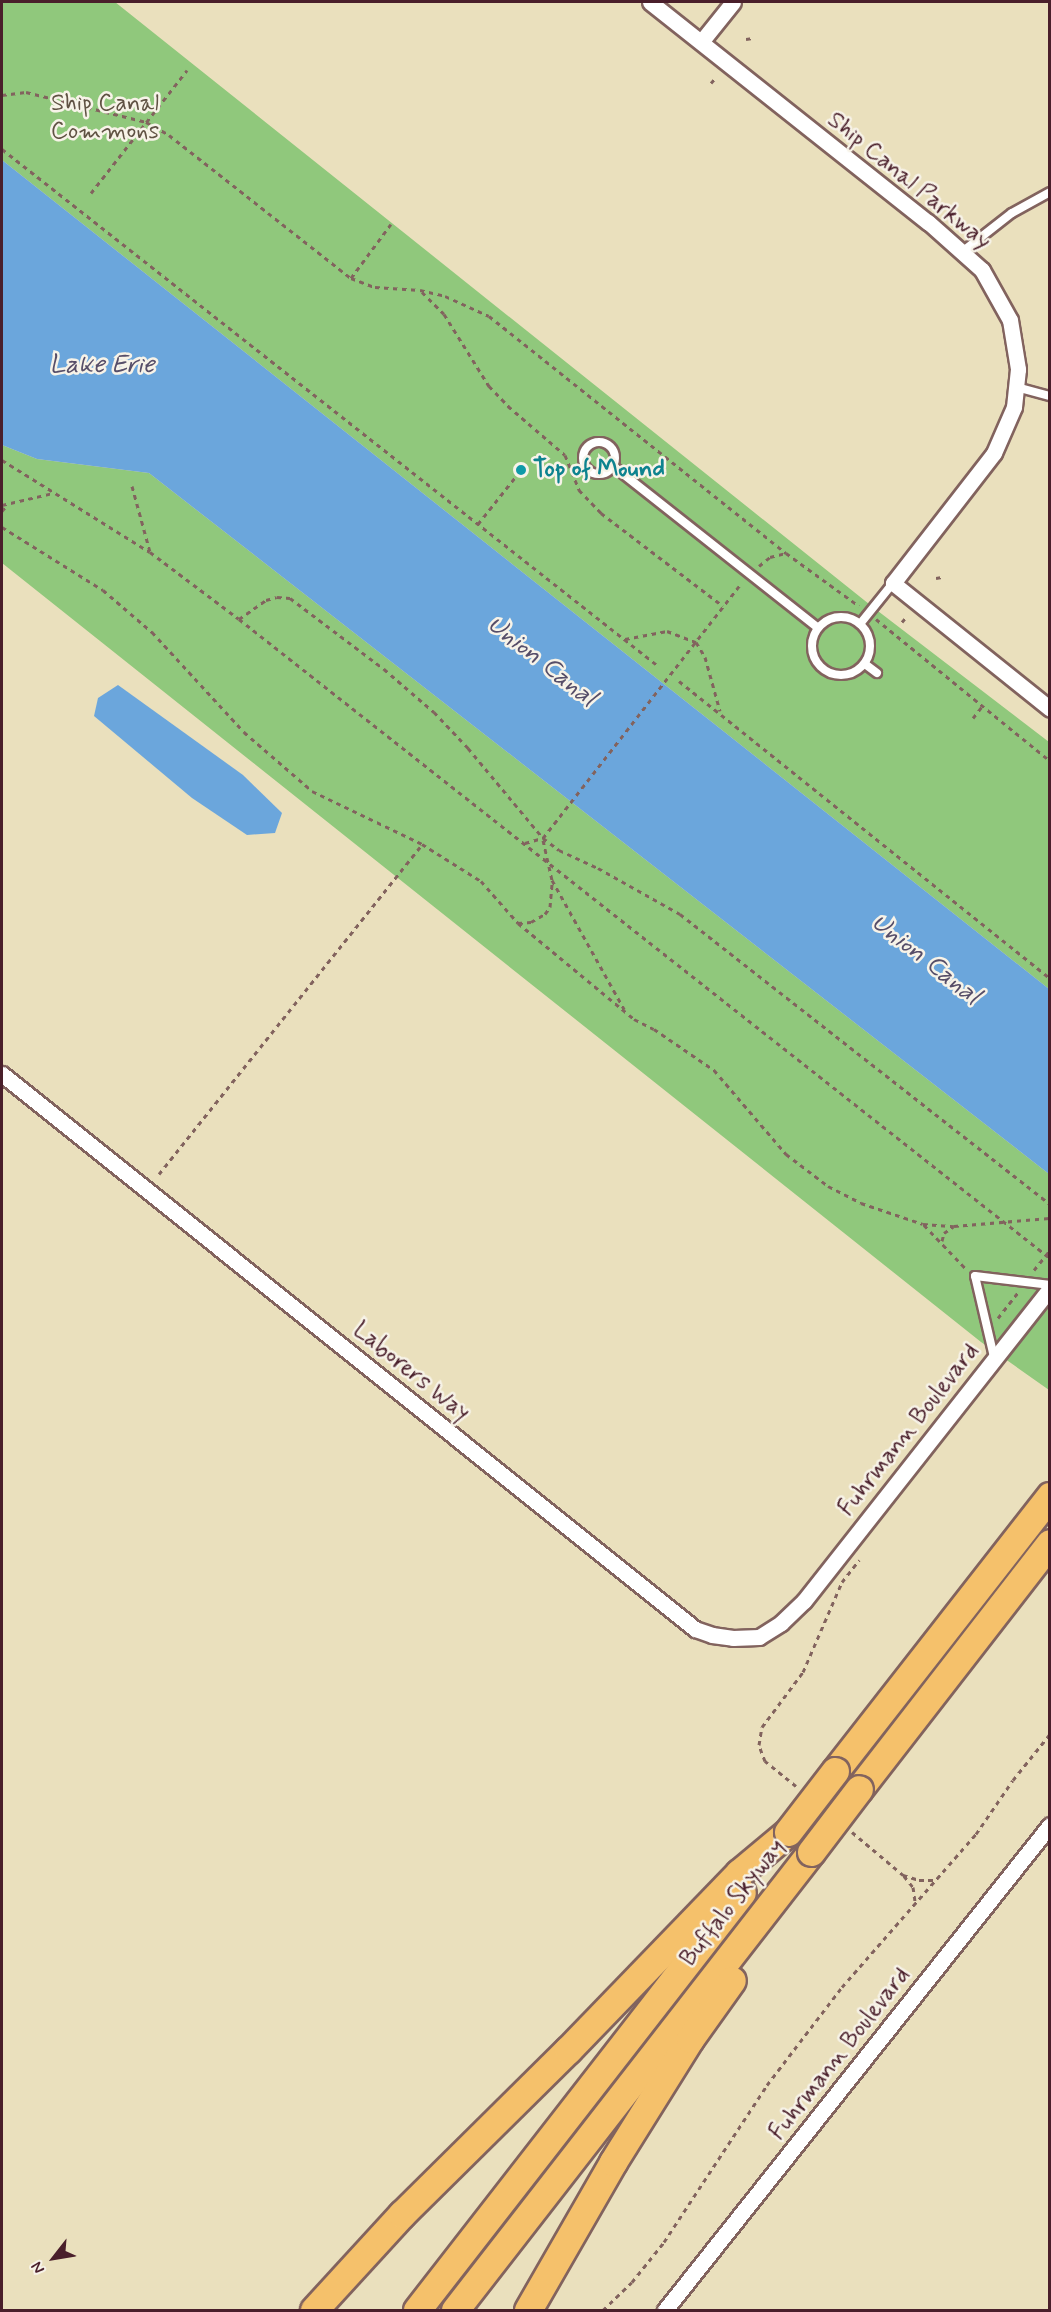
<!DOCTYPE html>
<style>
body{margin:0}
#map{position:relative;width:1051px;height:2312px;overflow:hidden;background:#eae0bd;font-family:Mynerve,sans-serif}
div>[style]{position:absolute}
.green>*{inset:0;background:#90c87c}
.water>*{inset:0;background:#6ba6dc}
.path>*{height:3px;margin-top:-1.5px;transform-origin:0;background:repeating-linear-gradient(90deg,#82635e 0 4.5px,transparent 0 9px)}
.roads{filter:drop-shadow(2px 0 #82635e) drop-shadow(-2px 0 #82635e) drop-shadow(0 2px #82635e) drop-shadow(0 -2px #82635e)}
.service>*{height:8px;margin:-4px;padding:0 4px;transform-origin:4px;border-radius:4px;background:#fff}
.service>.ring{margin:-4px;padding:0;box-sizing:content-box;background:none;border:8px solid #fff;border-radius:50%}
.minor>*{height:15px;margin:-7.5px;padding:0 7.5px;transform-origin:7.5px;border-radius:7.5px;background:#fff}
.motorway>*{height:27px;margin:-13.5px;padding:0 13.5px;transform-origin:13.5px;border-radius:13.5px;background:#f5c16b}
.bridges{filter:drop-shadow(2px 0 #82635e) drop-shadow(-2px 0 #82635e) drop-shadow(0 2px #82635e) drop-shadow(0 -2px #82635e)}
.motorway-bridge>*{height:27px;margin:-13.5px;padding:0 13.5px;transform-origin:13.5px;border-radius:13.5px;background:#f5c16b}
.dots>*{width:16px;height:16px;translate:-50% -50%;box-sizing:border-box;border:3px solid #f7f3e8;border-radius:50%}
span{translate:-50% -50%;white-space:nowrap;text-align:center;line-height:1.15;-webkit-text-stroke:5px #f7f3e8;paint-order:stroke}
.park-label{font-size:24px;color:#5f5243}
.street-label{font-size:24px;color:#4a1f2b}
.culture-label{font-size:24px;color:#0d838f;font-weight:700}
.left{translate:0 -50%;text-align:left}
.water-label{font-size:26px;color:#564e69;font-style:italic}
.frame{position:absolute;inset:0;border:3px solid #4a1f2b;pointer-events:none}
.north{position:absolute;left:24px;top:2228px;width:60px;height:60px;-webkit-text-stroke:4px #f7f3e8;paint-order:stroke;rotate:239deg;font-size:16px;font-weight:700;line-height:24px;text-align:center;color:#4a1f2b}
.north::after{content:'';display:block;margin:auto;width:21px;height:27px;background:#4a1f2b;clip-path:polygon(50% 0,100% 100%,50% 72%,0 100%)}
</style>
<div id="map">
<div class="green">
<div style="clip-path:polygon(2px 2px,115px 2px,874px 608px,1049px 742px,1049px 989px,2px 160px)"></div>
<div style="clip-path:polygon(2px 445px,37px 459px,149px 473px,1049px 1174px,1049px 1390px,981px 1342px,2px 563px)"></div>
</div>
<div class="water">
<div style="clip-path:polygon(2px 160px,1049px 989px,1049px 1174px,149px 473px,37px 459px,2px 445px)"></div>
<div style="clip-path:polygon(118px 685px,243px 775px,282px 813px,275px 833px,247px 835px,192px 798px,94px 716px,98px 698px)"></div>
</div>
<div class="path">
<div style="left:746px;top:39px;width:7px;rotate:-8deg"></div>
<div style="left:711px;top:83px;width:9px;rotate:-49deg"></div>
<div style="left:2px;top:95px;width:24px;rotate:-7deg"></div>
<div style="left:26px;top:92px;width:124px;rotate:14deg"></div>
<div style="left:146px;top:122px;width:26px;rotate:29deg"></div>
<div style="left:169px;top:135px;width:231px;rotate:38.2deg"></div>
<div style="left:351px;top:278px;width:26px;rotate:21deg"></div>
<div style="left:375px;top:287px;width:45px;rotate:3.8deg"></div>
<div style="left:420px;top:290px;width:26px;rotate:13deg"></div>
<div style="left:445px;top:296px;width:48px;rotate:24.4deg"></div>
<div style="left:489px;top:316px;width:380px;rotate:38.6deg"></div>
<div style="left:786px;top:553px;width:90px;rotate:36deg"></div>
<div style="left:2px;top:149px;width:834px;rotate:38.23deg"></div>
<div style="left:91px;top:193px;width:156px;rotate:-52deg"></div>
<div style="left:351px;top:278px;width:67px;rotate:-53.5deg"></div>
<div style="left:422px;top:292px;width:31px;rotate:45deg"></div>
<div style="left:444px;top:314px;width:85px;rotate:58deg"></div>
<div style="left:489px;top:386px;width:28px;rotate:46deg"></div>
<div style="left:508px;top:406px;width:75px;rotate:40.7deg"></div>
<div style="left:565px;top:455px;width:38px;rotate:68deg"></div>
<div style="left:579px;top:490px;width:32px;rotate:46deg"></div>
<div style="left:601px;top:513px;width:153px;rotate:37.3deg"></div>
<div style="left:2px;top:460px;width:174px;rotate:31.9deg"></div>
<div style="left:150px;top:552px;width:111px;rotate:37deg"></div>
<div style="left:239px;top:619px;width:1032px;rotate:38.24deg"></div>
<div style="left:132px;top:486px;width:68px;rotate:74.7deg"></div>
<div style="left:2px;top:505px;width:52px;rotate:-13.2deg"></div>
<div style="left:2px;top:511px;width:8px;rotate:-50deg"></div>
<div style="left:478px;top:524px;width:69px;rotate:-51.5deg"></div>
<div style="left:2px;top:527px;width:119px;rotate:32deg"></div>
<div style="left:103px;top:590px;width:65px;rotate:40.6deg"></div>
<div style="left:152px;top:632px;width:136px;rotate:47.4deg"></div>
<div style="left:244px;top:732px;width:90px;rotate:40.9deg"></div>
<div style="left:312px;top:791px;width:122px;rotate:25.7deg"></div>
<div style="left:422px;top:844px;width:70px;rotate:32.1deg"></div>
<div style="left:481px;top:881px;width:56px;rotate:48.6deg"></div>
<div style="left:518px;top:923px;width:151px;rotate:39.6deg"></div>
<div style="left:634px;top:1019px;width:22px;rotate:27deg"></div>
<div style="left:654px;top:1029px;width:73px;rotate:34.3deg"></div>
<div style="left:714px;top:1070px;width:111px;rotate:49.4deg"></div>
<div style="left:786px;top:1154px;width:53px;rotate:37.3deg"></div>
<div style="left:828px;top:1186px;width:37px;rotate:27deg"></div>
<div style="left:861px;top:1203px;width:65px;rotate:18.7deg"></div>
<div style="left:923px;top:1224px;width:31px;rotate:4deg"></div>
<div style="left:954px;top:1226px;width:96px;rotate:-4.8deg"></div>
<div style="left:759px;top:566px;width:14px;rotate:-39deg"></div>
<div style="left:770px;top:557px;width:16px;rotate:-14deg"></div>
<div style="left:936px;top:578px;width:6px;rotate:-9deg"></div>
<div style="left:239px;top:619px;width:33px;rotate:-35deg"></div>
<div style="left:266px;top:600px;width:11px;rotate:-15deg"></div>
<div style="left:277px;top:597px;width:13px;rotate:4deg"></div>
<div style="left:290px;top:598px;width:118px;rotate:37.1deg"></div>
<div style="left:384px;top:669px;width:66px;rotate:40.7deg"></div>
<div style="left:434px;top:712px;width:50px;rotate:46.6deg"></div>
<div style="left:468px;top:748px;width:117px;rotate:50.2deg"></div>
<div style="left:543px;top:838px;width:20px;rotate:37deg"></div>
<div style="left:559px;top:850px;width:43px;rotate:24.8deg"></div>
<div style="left:598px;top:868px;width:94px;rotate:29.3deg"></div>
<div style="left:680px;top:914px;width:470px;rotate:38.1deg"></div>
<div style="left:876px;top:619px;width:225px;rotate:39.2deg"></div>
<div style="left:902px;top:622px;width:8px;rotate:-50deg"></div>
<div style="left:625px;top:639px;width:43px;rotate:-10.8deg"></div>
<div style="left:667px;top:631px;width:31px;rotate:21deg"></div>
<div style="left:696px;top:642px;width:17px;rotate:59deg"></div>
<div style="left:705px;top:657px;width:56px;rotate:74.5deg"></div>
<div style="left:679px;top:681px;width:475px;rotate:38.7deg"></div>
<div style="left:973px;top:718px;width:16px;rotate:-52deg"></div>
<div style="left:543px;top:840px;width:41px;rotate:77.3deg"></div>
<div style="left:552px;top:880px;width:148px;rotate:60.8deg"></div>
<div style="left:525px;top:843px;width:19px;rotate:-16deg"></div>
<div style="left:543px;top:838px;width:322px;rotate:-52.1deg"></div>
<div style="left:518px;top:923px;width:13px;rotate:-4deg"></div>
<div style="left:531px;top:922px;width:16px;rotate:-30deg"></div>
<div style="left:545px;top:914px;width:9px;rotate:-54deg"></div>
<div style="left:550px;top:907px;width:25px;rotate:-85deg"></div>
<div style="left:159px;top:1174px;width:422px;rotate:-51.4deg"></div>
<div style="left:924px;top:1225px;width:62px;rotate:46.3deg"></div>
<div style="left:942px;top:1241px;width:8px;rotate:-76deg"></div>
<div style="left:944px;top:1233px;width:11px;rotate:-34deg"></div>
<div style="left:1034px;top:1270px;width:26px;rotate:-51deg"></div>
<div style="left:998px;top:1318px;width:33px;rotate:-52deg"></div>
<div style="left:796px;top:1786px;width:40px;rotate:-141deg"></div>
<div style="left:765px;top:1761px;width:17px;rotate:-111deg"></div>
<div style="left:759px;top:1745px;width:18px;rotate:-81deg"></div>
<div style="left:762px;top:1727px;width:69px;rotate:-53.3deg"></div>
<div style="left:803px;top:1672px;width:98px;rotate:-66.6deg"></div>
<div style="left:842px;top:1582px;width:28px;rotate:-52deg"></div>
<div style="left:852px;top:1832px;width:67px;rotate:40.1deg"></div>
<div style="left:903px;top:1875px;width:17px;rotate:17deg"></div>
<div style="left:919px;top:1880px;width:16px"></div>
<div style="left:904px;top:1876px;width:14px;rotate:51deg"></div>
<div style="left:913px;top:1887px;width:14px;rotate:82deg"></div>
<div style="left:603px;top:2310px;width:40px;rotate:-44deg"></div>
<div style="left:632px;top:2282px;width:51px;rotate:-51.3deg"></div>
<div style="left:664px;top:2242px;width:188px;rotate:-56.7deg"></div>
<div style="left:767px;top:2085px;width:123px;rotate:-52.6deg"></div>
<div style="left:842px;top:1987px;width:203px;rotate:-48.8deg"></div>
<div style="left:976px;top:1834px;width:65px;rotate:-55.6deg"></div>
<div style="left:1013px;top:1780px;width:59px;rotate:-51.2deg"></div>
</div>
<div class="roads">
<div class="service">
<div style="left:962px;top:252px;width:63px;rotate:-38deg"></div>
<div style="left:1012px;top:213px;width:43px;rotate:-28.9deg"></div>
<div style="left:1016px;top:387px;width:35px;rotate:15deg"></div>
<div class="ring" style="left:583px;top:442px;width:24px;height:24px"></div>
<div style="left:613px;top:466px;width:261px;rotate:38.3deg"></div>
<div class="ring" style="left:812px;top:617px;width:50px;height:50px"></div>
<div style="left:860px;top:624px;width:53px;rotate:-51.2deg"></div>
<div style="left:865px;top:664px;width:15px;rotate:37deg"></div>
<div style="left:994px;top:1357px;width:83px;rotate:-103.2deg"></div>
<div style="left:975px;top:1276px;width:76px;rotate:6.8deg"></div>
</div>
<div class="minor">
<div style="left:650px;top:2px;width:355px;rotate:38.4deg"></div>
<div style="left:928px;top:222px;width:72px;rotate:41.6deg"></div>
<div style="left:982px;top:270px;width:57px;rotate:60.8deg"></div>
<div style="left:1010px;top:320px;width:50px;rotate:80.7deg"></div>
<div style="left:1018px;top:369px;width:38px;rotate:96deg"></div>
<div style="left:1014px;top:407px;width:50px;rotate:113.5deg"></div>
<div style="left:994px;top:453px;width:165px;rotate:127.8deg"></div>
<div style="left:893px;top:583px;width:201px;rotate:38.7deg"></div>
<div style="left:701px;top:42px;width:51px;rotate:-51.3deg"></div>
<div style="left:2px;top:1074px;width:888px;rotate:38.69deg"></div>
<div style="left:695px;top:1629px;width:18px;rotate:19deg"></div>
<div style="left:712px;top:1635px;width:21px;rotate:8deg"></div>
<div style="left:733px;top:1638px;width:26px;rotate:-2deg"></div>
<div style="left:759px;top:1637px;width:26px;rotate:-32deg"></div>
<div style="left:781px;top:1623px;width:32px;rotate:-44deg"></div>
<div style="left:804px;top:1601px;width:398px;rotate:-51.8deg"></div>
<div style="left:665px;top:2310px;width:619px;rotate:-51.56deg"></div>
</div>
<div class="motorway">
<div style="left:835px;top:1771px;width:349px;rotate:-52deg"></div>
<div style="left:859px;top:1789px;width:311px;rotate:-52.2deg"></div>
<div style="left:314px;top:2310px;width:130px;rotate:-47.5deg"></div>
<div style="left:402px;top:2214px;width:233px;rotate:-44.7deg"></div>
<div style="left:568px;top:2050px;width:246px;rotate:-46deg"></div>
<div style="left:739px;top:1873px;width:64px;rotate:-39.9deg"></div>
<div style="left:417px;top:2310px;width:529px;rotate:-52.13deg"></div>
<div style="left:455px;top:2310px;width:580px;rotate:-52.14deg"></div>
<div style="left:528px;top:2310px;width:171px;rotate:-60.1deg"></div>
<div style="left:613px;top:2162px;width:145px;rotate:-58deg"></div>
<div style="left:690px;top:2039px;width:72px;rotate:-54.6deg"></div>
</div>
</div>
<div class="bridges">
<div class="motorway-bridge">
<div style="left:788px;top:1832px;width:77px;rotate:-52.4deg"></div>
<div style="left:811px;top:1852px;width:79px;rotate:-52.7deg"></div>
</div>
</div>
<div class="dots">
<div style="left:521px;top:470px;background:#0f9aa8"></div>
</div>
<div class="park-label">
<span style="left:105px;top:118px">Ship Canal<br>Commons</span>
</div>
<div class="street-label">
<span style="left:909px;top:181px;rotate:39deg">Ship Canal Parkway</span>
<span style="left:411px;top:1372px;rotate:39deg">Laborers Way</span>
<span style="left:909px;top:1430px;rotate:-52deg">Fuhrmann Boulevard</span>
<span style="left:733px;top:1903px;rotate:-52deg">Buffalo Skyway</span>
<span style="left:840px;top:2054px;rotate:-52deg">Fuhrmann Boulevard</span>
</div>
<div class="culture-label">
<span class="left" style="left:533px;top:470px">Top of Mound</span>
</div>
<div class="water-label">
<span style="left:102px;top:366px">Lake Erie</span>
<span style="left:541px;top:662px;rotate:38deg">Union Canal</span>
<span style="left:925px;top:960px;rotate:38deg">Union Canal</span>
</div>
<div class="frame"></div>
<div class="north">N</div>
</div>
